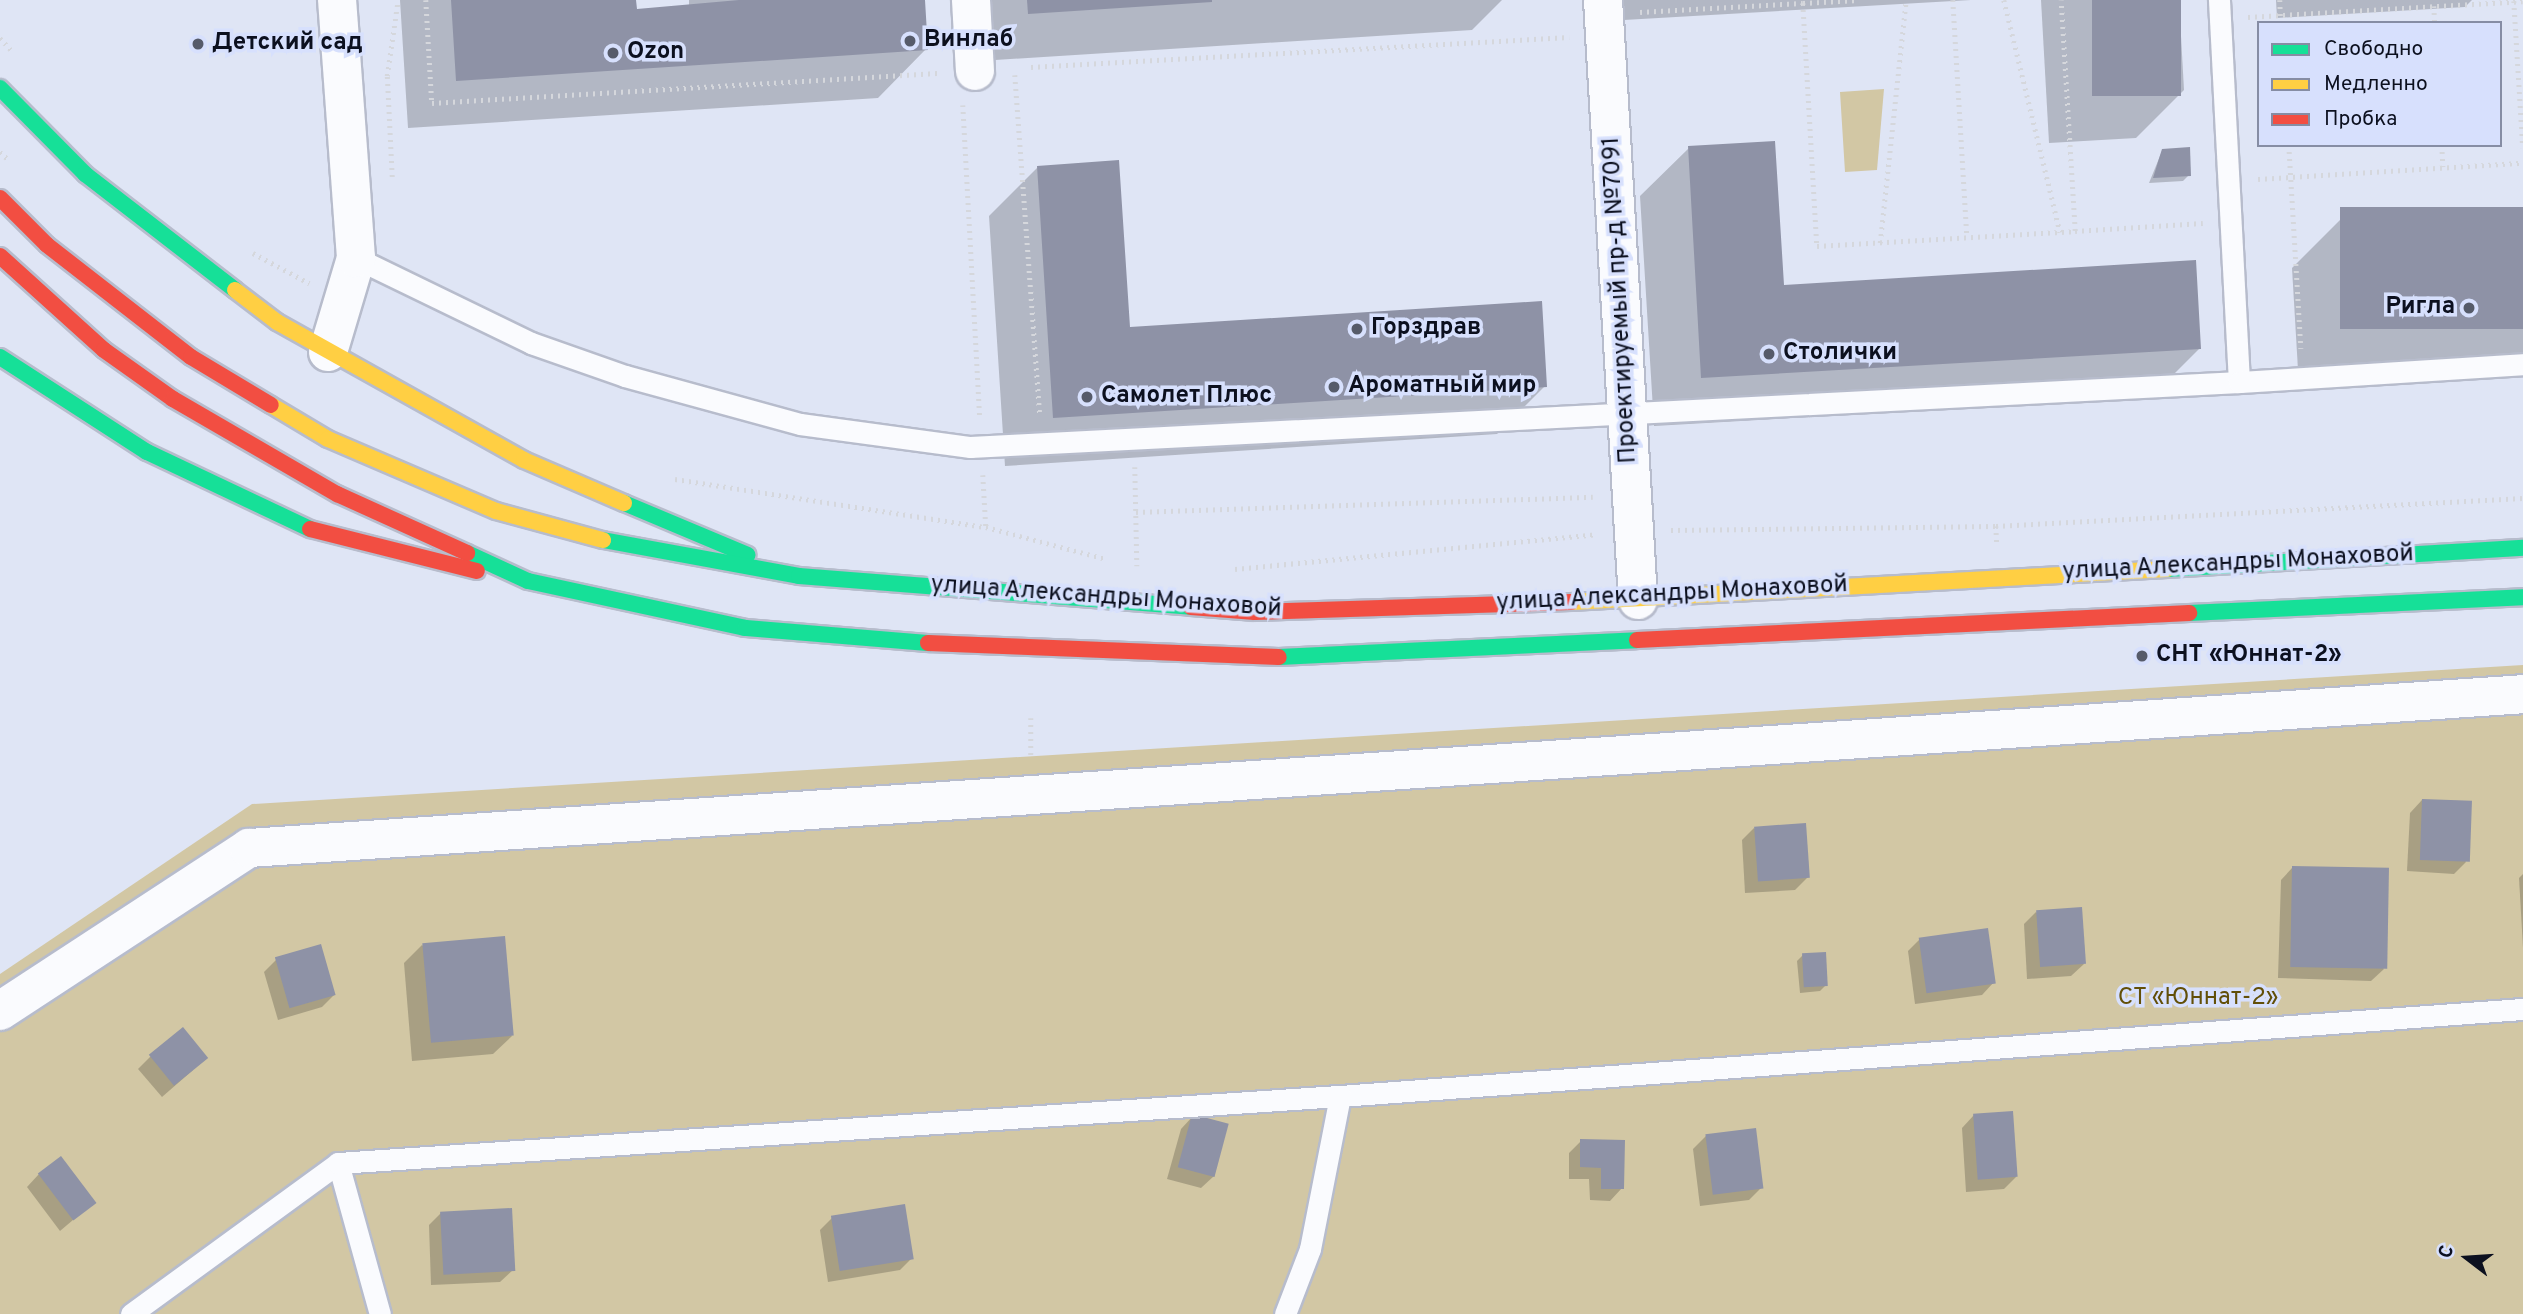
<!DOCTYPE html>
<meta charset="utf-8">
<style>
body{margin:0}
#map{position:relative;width:2523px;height:1314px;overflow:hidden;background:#dfe5f5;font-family:Overpass,sans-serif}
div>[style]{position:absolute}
.green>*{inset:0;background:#d2c7a4}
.shadow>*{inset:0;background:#0003}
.building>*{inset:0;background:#8e92a6;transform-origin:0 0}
.path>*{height:4.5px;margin-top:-2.25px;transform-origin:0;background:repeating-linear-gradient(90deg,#d5d7dc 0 2px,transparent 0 7px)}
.roads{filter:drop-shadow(2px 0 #b7bccc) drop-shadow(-2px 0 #b7bccc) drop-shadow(0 2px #b7bccc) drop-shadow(0 -2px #b7bccc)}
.lane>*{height:21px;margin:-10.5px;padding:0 10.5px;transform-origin:10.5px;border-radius:10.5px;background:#fafbfe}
.street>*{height:38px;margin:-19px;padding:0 19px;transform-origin:19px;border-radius:19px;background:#fafbfe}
.fast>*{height:16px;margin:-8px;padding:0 8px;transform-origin:8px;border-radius:8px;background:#16e098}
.slow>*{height:16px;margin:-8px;padding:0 8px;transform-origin:8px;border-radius:8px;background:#ffcf43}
.jam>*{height:16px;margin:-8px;padding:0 8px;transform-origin:8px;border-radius:8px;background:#f24e42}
.dots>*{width:19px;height:19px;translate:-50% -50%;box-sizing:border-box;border:4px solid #d7e0fd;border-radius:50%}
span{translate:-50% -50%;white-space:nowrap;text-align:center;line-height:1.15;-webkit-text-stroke:7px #d7e0fd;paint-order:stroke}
.poi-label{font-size:24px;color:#0c101f;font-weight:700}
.left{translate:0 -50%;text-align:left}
.right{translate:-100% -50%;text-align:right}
.street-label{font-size:24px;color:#0c101f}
.park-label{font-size:24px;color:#624f08}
.legend{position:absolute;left:2257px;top:21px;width:245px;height:126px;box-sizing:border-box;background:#d7e0fd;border:2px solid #868da4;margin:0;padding:9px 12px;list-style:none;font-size:21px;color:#0c101f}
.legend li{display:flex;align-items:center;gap:14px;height:35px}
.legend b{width:35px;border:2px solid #868da4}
.north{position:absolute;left:2432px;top:1223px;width:70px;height:70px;-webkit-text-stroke:5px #d7e0fd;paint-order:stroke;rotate:287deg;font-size:19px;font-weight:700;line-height:28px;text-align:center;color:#0c101f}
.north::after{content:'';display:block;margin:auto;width:24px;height:32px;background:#0c101f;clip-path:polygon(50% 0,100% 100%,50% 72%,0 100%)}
</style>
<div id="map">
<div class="green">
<div style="clip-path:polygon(1884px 89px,1877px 170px,1845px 172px,1840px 92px)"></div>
<div style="clip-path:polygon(2523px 665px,2523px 1314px,0 1314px,0 974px,252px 804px)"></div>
</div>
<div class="shadow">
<div style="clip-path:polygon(400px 0,634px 0,635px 11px,689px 7px,689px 0,923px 0,926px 49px,878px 98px,408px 128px)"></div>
<div style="clip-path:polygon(976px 0,1502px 0,1472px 30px,980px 61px)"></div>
<div style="clip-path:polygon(1623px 0,1971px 0,1624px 20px)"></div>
<div style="clip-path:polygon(2041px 0,2179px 0,2184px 90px,2136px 138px,2049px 143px)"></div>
<div style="clip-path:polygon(2276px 0,2472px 0,2465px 7px,2277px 18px)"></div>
<div style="clip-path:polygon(1689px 148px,1782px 286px,2200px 348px,2151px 397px,1654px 426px,1640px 196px)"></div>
<div style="clip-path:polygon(2162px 151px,2189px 175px,2183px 181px,2149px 183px)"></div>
<div style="clip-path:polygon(1038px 167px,1128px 329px,1545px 386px,1497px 434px,1005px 466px,989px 216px)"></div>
<div style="clip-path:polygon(2523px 208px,2523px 374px,2299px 387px,2292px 268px,2340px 220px)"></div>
<div style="clip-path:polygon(2422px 800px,2466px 862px,2454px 874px,2407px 871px,2410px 813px)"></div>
<div style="clip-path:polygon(1754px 828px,1808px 877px,1795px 890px,1745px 893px,1742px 840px)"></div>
<div style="clip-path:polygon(2293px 867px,2384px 969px,2371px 981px,2278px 978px,2281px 880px)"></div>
<div style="clip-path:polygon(2523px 874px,2523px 948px,2519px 878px)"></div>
<div style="clip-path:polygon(2036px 912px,2084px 964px,2071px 976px,2027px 979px,2024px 924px)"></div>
<div style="clip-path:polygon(1920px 939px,1994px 982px,1982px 995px,1915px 1004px,1908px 951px)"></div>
<div style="clip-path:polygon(422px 945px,512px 1036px,493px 1054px,412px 1061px,404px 963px)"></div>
<div style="clip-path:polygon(1803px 955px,1826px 985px,1820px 991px,1800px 993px,1797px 961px)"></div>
<div style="clip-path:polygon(276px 960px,334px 995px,322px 1007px,278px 1020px,264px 972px)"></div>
<div style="clip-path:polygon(151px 1056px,193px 1070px,162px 1097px,138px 1069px)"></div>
<div style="clip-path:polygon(1974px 1115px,2016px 1177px,2004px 1189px,1966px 1192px,1962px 1128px)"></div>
<div style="clip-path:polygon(1193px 1116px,1214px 1176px,1201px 1188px,1167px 1179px,1181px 1129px)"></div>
<div style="clip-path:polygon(1706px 1136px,1761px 1188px,1749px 1200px,1700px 1206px,1693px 1149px)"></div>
<div style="clip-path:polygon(1581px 1141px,1622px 1188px,1610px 1201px,1590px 1200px,1589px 1179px,1569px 1179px,1569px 1153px)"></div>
<div style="clip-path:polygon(39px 1174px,93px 1203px,60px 1231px,27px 1187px)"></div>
<div style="clip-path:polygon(441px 1213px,513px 1270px,500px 1282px,431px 1285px,429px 1225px)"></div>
<div style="clip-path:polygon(832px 1218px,912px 1258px,900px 1270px,828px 1282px,820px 1230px)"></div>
</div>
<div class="building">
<div style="clip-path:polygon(451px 0,636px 0,637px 9px,739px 0,925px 0,928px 50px,456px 81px)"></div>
<div style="clip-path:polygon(1027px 0,1212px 0,1212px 2px,1028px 14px)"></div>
<div style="left:2092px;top:0;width:89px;height:96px"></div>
<div style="clip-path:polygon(1775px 141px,1784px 285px,2196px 260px,2201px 349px,1701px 378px,1688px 146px)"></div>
<div style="clip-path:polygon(2190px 147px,2191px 176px,2153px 178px,2162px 149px)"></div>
<div style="clip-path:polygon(1119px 160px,1130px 327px,1542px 301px,1547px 387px,1053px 418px,1037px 166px)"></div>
<div style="left:2523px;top:207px;width:122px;height:183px;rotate:90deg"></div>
<div style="left:2422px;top:799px;width:50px;height:61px;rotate:2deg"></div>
<div style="left:1806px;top:823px;width:55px;height:52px;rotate:86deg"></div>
<div style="left:2292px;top:866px;width:97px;height:101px;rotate:1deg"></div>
<div style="left:2082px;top:907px;width:57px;height:46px;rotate:86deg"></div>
<div style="left:1988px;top:928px;width:56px;height:70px;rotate:82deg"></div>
<div style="left:505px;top:936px;width:100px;height:83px;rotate:85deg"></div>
<div style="left:321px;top:944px;width:53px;height:48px;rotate:74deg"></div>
<div style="left:1826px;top:952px;width:34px;height:24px;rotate:87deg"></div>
<div style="left:183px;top:1027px;width:40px;height:44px;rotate:51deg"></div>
<div style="left:2013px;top:1111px;width:66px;height:40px;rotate:86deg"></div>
<div style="left:1192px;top:1114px;width:38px;height:55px;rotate:15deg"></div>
<div style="left:1756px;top:1128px;width:61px;height:51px;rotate:83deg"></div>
<div style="clip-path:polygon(1580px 1139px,1625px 1140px,1624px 1189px,1601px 1189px,1601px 1168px,1580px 1167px)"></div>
<div style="left:61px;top:1156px;width:59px;height:29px;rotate:53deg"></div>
<div style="left:905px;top:1204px;width:56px;height:75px;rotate:81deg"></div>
<div style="left:512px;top:1208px;width:63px;height:72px;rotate:87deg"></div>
</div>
<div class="path">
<div style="left:426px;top:0;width:103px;rotate:86.7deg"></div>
<div style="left:432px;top:103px;width:506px;rotate:-3.4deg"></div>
<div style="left:1953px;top:0;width:237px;rotate:86.6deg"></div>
<div style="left:2004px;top:0;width:239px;rotate:76.4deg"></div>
<div style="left:2280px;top:0;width:23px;rotate:88deg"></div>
<div style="left:2514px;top:1px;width:147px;rotate:86.5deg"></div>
<div style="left:1803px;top:3px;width:56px;rotate:-3.1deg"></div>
<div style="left:2434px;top:6px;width:17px;rotate:87deg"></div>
<div style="left:1640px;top:12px;width:163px;rotate:-3.2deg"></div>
<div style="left:1803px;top:3px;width:243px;rotate:86.7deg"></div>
<div style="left:1817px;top:246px;width:258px;rotate:-3.3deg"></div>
<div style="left:2075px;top:231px;width:231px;rotate:-93.5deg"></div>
<div style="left:2248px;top:17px;width:275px;rotate:-3.3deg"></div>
<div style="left:0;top:38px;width:18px;rotate:47deg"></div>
<div style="left:1031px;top:67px;width:539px;rotate:-3.19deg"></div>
<div style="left:1015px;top:75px;width:342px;rotate:85.8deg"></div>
<div style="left:963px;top:105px;width:312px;rotate:86.9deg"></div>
<div style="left:2289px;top:145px;width:204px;rotate:86.6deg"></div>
<div style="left:2442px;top:145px;width:22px;rotate:87deg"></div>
<div style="left:0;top:152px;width:13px;rotate:42deg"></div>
<div style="left:392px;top:177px;width:101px;rotate:-92.8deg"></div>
<div style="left:387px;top:76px;width:77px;rotate:-81.8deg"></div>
<div style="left:2258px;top:179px;width:265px;rotate:-3.5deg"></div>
<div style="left:2075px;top:231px;width:128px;rotate:-3.6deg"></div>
<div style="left:1880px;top:243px;width:244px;rotate:-83.9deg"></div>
<div style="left:253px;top:253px;width:64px;rotate:28.2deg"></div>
<div style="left:1135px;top:467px;width:99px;rotate:88.8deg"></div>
<div style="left:983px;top:475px;width:52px;rotate:86.7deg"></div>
<div style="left:675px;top:479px;width:315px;rotate:8.8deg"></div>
<div style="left:986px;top:527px;width:124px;rotate:14.9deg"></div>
<div style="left:1136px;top:512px;width:457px;rotate:-1.9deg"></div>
<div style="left:1996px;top:526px;width:17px;rotate:87deg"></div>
<div style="left:1671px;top:530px;width:325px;rotate:-0.7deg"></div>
<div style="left:1996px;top:526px;width:528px;rotate:-3.04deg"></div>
<div style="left:1235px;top:569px;width:363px;rotate:-5.5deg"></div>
<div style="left:1031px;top:718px;width:38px;rotate:90deg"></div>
</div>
<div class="roads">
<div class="lane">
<div style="left:356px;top:258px;width:195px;rotate:25.9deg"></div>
<div style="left:531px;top:343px;width:100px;rotate:19.3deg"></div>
<div style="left:625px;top:376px;width:181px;rotate:15.3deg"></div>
<div style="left:800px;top:424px;width:172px;rotate:7.7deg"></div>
<div style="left:970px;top:447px;width:1271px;rotate:-2.93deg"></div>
<div style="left:2239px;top:382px;width:383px;rotate:-93deg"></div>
<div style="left:2239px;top:382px;width:285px;rotate:-3.6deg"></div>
<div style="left:1340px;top:1096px;width:1186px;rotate:-4.21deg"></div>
<div style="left:338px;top:1163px;width:157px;rotate:74.5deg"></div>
<div style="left:131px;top:1314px;width:256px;rotate:-36.1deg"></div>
<div style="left:338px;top:1163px;width:1004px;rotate:-3.83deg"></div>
<div style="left:1340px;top:1096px;width:156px;rotate:101.1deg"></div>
<div style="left:1310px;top:1249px;width:70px;rotate:111deg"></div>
</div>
<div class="street">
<div style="left:971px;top:0;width:71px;rotate:86.8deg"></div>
<div style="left:1603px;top:0;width:601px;rotate:86.66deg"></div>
<div style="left:328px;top:352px;width:98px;rotate:-73.4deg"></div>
<div style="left:356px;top:258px;width:259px;rotate:-94.2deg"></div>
<div style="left:0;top:1011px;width:298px;rotate:-33.2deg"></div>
<div style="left:249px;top:848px;width:2279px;rotate:-3.87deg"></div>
</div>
<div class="fast">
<div style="left:0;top:88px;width:121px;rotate:45.3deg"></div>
<div style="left:85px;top:174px;width:190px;rotate:37.7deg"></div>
<div style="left:0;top:357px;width:175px;rotate:32.9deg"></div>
<div style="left:147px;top:452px;width:180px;rotate:25.3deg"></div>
<div style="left:624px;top:503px;width:134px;rotate:22.8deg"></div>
<div style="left:603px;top:540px;width:199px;rotate:10.4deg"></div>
<div style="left:799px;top:576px;width:393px;rotate:4.5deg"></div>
<div style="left:467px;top:553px;width:67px;rotate:24.7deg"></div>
<div style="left:528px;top:581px;width:222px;rotate:12.2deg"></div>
<div style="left:745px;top:628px;width:184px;rotate:4.7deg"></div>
<div style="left:2167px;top:569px;width:357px;rotate:-3.4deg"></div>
<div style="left:2189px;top:613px;width:334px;rotate:-2.7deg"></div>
<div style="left:1279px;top:657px;width:358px;rotate:-2.7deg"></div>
</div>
<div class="slow">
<div style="left:235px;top:290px;width:53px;rotate:37.3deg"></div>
<div style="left:277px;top:322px;width:283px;rotate:29.2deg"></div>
<div style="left:524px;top:460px;width:109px;rotate:23.3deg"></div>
<div style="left:271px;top:405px;width:66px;rotate:30.8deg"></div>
<div style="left:328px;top:439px;width:183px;rotate:23.2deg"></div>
<div style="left:496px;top:511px;width:111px;rotate:15.2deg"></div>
<div style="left:1571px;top:602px;width:597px;rotate:-3.17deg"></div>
</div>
<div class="jam">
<div style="left:0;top:198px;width:66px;rotate:45deg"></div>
<div style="left:47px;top:245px;width:182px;rotate:37.9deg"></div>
<div style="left:191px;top:357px;width:93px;rotate:31deg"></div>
<div style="left:0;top:256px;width:140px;rotate:42.1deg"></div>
<div style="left:104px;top:350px;width:85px;rotate:35.4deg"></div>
<div style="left:173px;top:399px;width:190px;rotate:30.1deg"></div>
<div style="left:337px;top:494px;width:143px;rotate:24.4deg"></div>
<div style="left:310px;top:529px;width:172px;rotate:14.1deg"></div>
<div style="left:1191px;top:607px;width:64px;rotate:4.5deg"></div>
<div style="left:1255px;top:612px;width:316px;rotate:-1.8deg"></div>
<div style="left:1637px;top:640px;width:553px;rotate:-2.8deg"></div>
<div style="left:928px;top:643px;width:351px;rotate:2.3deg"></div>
</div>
</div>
<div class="dots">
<div style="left:910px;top:41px;background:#565b6a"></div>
<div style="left:198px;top:44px;background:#565b6a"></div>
<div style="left:613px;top:53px;background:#565b6a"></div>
<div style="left:2469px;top:308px;background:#565b6a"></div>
<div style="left:1357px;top:329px;background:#565b6a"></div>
<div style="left:1769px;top:354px;background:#565b6a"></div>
<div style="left:1334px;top:387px;background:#565b6a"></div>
<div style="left:1087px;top:397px;background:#565b6a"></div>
<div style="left:2142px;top:656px;background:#565b6a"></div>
</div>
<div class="poi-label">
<span class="left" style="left:924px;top:41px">Винлаб</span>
<span class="left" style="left:212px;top:44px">Детский сад</span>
<span class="left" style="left:627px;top:53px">Ozon</span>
<span class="right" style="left:2455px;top:308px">Ригла</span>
<span class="left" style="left:1371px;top:329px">Горздрав</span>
<span class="left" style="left:1783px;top:354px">Столички</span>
<span class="left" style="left:1348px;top:387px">Ароматный мир</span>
<span class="left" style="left:1101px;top:397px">Самолет Плюс</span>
<span class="left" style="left:2156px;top:656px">СНТ «Юннат-2»</span>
</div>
<div class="street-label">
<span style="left:1621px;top:300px;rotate:-93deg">Проектируемый пр-д №7091</span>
<span style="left:2238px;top:564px;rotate:-3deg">улица Александры Монаховой</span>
<span style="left:1672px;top:595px;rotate:-3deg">улица Александры Монаховой</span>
<span style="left:1106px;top:598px;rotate:4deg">улица Александры Монаховой</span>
</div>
<div class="park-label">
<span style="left:2198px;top:999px">СТ «Юннат-2»</span>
</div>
<ul class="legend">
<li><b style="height:9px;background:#16e098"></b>Свободно</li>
<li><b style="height:9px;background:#ffcf43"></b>Медленно</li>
<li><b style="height:9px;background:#f24e42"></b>Пробка</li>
</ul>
<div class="north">С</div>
</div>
